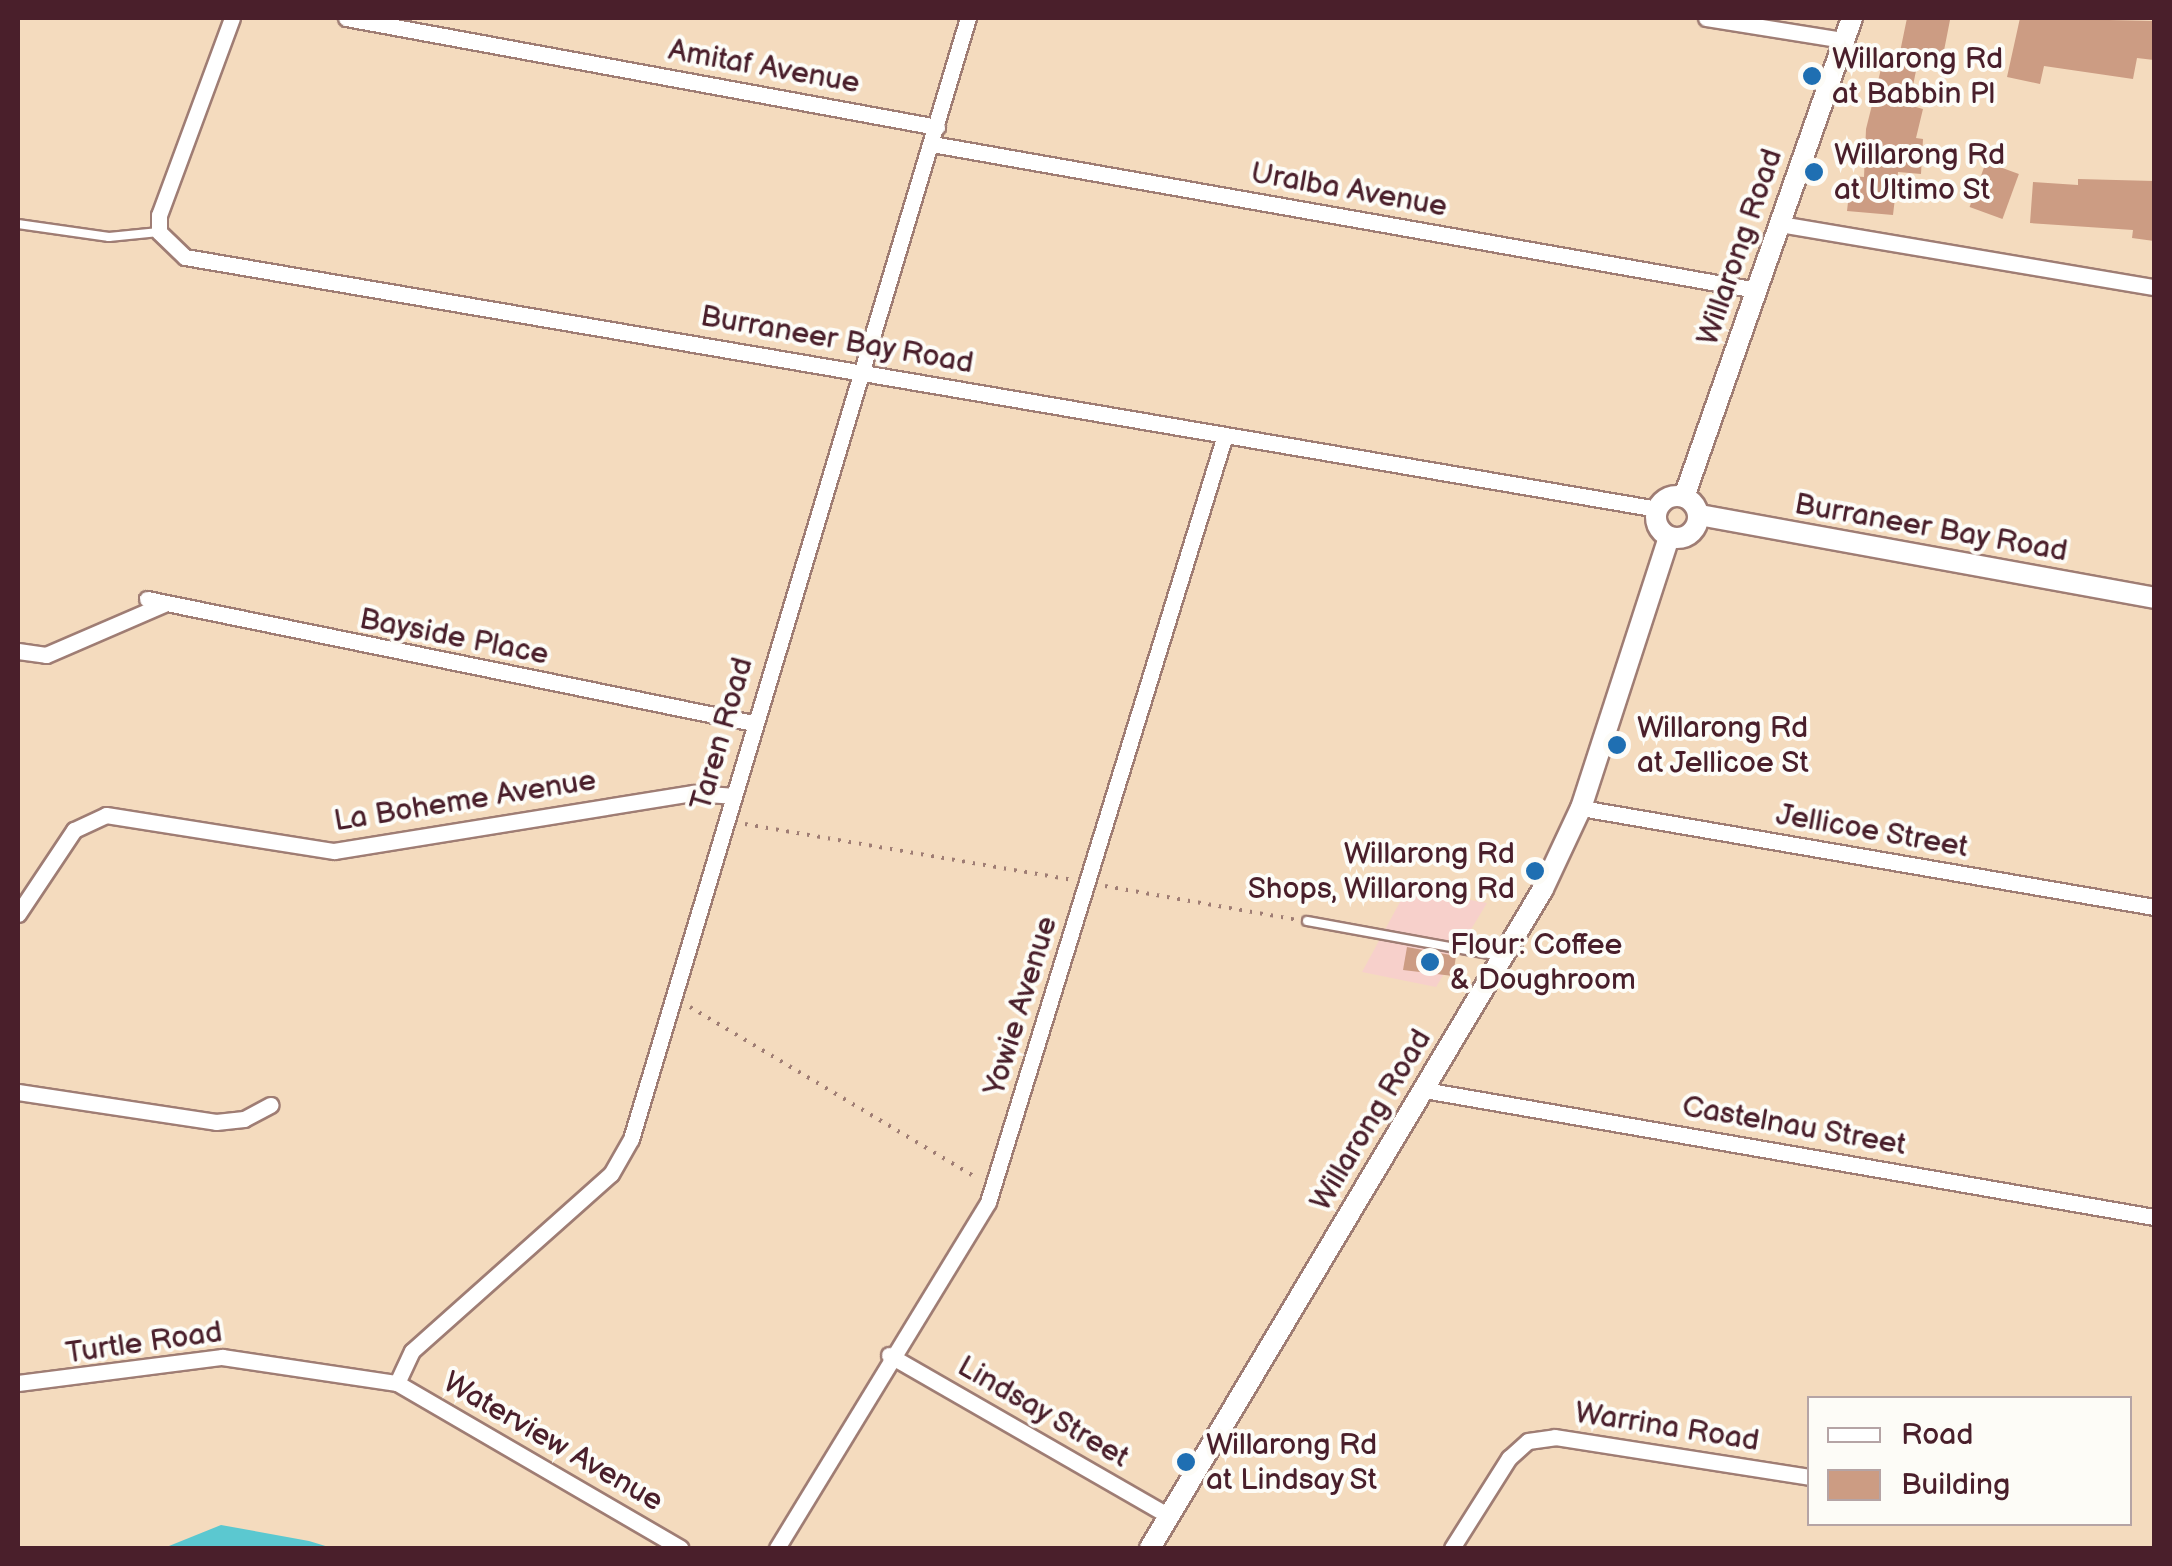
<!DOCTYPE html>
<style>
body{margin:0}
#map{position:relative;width:2172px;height:1566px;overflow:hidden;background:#f4dbbe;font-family:"Balsamiq Sans",sans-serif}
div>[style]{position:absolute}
.built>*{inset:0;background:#f7d0cb}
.water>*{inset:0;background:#5bc8d0}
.building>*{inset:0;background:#cc9c83;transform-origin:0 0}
.path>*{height:4px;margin-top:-2px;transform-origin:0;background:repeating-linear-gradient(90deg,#9f7d74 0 2.5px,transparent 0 10.5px)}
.roads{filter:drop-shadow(2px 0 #9f7d74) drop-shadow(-2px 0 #9f7d74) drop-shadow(0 2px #9f7d74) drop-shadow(0 -2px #9f7d74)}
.service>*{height:8px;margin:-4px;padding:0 4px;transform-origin:4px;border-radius:4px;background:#fff}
.minor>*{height:15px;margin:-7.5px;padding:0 7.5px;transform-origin:7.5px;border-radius:7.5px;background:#fff}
.tertiary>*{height:20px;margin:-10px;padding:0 10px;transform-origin:10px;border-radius:10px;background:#fff}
.tertiary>.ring{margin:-10px;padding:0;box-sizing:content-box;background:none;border:20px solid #fff;border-radius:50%}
.dots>*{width:28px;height:28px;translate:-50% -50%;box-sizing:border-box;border:5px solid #fdfcf7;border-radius:50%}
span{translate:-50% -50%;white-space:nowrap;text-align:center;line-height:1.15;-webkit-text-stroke:8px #fdfcf7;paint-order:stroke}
.poi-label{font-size:30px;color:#4a1f2b}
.left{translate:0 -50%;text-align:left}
.right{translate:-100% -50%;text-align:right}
.street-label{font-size:30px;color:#4a1f2b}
.frame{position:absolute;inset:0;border:20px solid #4a1f2b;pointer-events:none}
.legend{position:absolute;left:1807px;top:1396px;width:325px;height:130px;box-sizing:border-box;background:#fdfcf7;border:2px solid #b5a4a5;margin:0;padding:12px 18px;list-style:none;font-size:30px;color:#4a1f2b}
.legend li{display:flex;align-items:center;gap:20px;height:50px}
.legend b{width:50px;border:2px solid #b5a4a5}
</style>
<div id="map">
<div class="built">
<div style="clip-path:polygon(1407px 889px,1487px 903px,1436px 987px,1362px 972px)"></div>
</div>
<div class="water">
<div style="clip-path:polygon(221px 1525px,309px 1541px,332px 1548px,164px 1548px)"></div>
</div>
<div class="building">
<div style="clip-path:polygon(1907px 18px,1950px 20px,1940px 71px,1917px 66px,1909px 105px,1923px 109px,1916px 138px,1923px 139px,1921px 174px,1898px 172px,1893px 215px,1847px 211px,1851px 176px,1864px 177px,1866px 129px,1886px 49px,1900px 52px)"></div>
<div style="clip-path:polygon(2020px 18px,2154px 21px,2154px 60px,2137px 58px,2133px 79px,2044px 66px,2040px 84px,2007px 77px)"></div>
<div style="left:1986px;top:162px;width:35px;height:48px;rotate:20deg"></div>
<div style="clip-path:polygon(2078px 179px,2154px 181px,2154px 241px,2132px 238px,2133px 230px,2030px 223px,2033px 182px,2078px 185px)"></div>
<div style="clip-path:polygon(1407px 947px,1456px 956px,1453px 976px,1403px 970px)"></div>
</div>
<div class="path">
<div style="left:745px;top:824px;width:331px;rotate:9.7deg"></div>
<div style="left:1105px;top:886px;width:195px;rotate:10deg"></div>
<div style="left:690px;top:1007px;width:335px;rotate:30.8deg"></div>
</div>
<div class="roads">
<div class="service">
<div style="left:18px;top:224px;width:92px;rotate:8.1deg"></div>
<div style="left:109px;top:237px;width:50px;rotate:-5.7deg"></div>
<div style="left:1307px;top:921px;width:195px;rotate:10.3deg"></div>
</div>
<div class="minor">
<div style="left:232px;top:18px;width:210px;rotate:110.3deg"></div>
<div style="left:159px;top:215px;width:17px;rotate:90deg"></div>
<div style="left:159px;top:232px;width:36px;rotate:44deg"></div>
<div style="left:185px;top:257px;width:1493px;rotate:9.71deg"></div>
<div style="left:346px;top:18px;width:601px;rotate:10.45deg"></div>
<div style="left:1706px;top:18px;width:140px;rotate:9.1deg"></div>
<div style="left:932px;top:144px;width:838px;rotate:10.04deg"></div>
<div style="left:1780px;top:224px;width:379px;rotate:9.6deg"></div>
<div style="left:147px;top:599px;width:619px;rotate:11.56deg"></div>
<div style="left:18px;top:651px;width:28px;rotate:8deg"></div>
<div style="left:46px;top:655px;width:129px;rotate:-23.4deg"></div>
<div style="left:1581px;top:808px;width:581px;rotate:9.8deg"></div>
<div style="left:18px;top:914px;width:101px;rotate:-56.3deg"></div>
<div style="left:74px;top:830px;width:35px;rotate:-25deg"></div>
<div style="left:106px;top:815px;width:231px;rotate:9deg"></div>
<div style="left:334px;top:851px;width:364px;rotate:-9.2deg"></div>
<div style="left:693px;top:793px;width:39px;rotate:4deg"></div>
<div style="left:1424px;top:1090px;width:741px;rotate:9.87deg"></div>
<div style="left:18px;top:1092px;width:200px;rotate:8.6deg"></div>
<div style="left:216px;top:1122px;width:28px;rotate:-6deg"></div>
<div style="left:244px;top:1119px;width:30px;rotate:-28deg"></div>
<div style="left:889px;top:1355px;width:323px;rotate:29.9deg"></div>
<div style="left:18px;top:1383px;width:206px;rotate:-7.3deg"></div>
<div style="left:222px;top:1357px;width:177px;rotate:8.5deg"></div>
<div style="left:397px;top:1383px;width:328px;rotate:30.2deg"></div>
<div style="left:397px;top:1383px;width:35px;rotate:-65deg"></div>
<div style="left:412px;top:1351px;width:266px;rotate:-41.7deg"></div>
<div style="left:611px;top:1174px;width:40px;rotate:-60.3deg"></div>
<div style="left:631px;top:1139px;width:1171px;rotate:-73.27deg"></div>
<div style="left:777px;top:1548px;width:405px;rotate:-58.6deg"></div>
<div style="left:988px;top:1202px;width:800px;rotate:-72.83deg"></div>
<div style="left:1452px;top:1548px;width:107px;rotate:-57.7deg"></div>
<div style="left:1509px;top:1458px;width:25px;rotate:-42deg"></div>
<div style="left:1528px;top:1441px;width:27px;rotate:-8deg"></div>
<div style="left:1555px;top:1437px;width:258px;rotate:8.9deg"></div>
</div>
<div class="tertiary">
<div class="ring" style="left:1656px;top:496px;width:22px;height:22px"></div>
<div style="left:1684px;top:497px;width:508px;rotate:-70.67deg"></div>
<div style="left:1699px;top:515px;width:463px;rotate:10.3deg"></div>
<div style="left:1150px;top:1548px;width:767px;rotate:-59.19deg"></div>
<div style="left:1543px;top:889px;width:89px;rotate:-64.9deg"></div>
<div style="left:1581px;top:808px;width:285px;rotate:-72deg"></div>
</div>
</div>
<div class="dots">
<div style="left:1812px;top:76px;background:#1f6fb2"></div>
<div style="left:1814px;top:172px;background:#1f6fb2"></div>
<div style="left:1617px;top:745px;background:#1f6fb2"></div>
<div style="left:1535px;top:871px;background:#1f6fb2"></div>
<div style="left:1430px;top:962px;background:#1f6fb2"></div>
<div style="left:1186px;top:1462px;background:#1f6fb2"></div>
</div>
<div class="poi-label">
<span class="left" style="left:1832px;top:76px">Willarong Rd<br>at Babbin Pl</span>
<span class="left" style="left:1834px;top:172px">Willarong Rd<br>at Ultimo St</span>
<span class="left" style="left:1637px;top:745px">Willarong Rd<br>at Jellicoe St</span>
<span class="right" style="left:1515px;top:871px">Willarong Rd<br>Shops, Willarong Rd</span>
<span class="left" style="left:1450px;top:962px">Flour: Coffee<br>&amp; Doughroom</span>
<span class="left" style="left:1206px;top:1462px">Willarong Rd<br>at Lindsay St</span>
</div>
<div class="street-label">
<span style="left:764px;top:67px;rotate:10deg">Amitaf Avenue</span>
<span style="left:1349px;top:190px;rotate:10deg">Uralba Avenue</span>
<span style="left:1740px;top:247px;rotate:-71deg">Willarong Road</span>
<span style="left:837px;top:340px;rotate:10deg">Burraneer Bay Road</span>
<span style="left:1931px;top:528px;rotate:10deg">Burraneer Bay Road</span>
<span style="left:454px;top:637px;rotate:11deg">Bayside Place</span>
<span style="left:722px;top:734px;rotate:-74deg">Taren Road</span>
<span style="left:465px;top:801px;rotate:-9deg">La Boheme Avenue</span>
<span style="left:1872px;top:831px;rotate:10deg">Jellicoe Street</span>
<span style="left:1021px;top:1006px;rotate:-73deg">Yowie Avenue</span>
<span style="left:1371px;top:1120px;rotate:-59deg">Willarong Road</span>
<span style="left:1794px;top:1126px;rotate:10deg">Castelnau Street</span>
<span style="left:144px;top:1343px;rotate:-8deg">Turtle Road</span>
<span style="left:1043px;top:1412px;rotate:30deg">Lindsay Street</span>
<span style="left:1667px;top:1427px;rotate:9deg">Warrina Road</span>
<span style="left:553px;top:1442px;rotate:30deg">Waterview Avenue</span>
</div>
<div class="frame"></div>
<ul class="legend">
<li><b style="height:12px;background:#fff"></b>Road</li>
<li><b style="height:28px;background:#cc9c83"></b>Building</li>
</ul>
</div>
